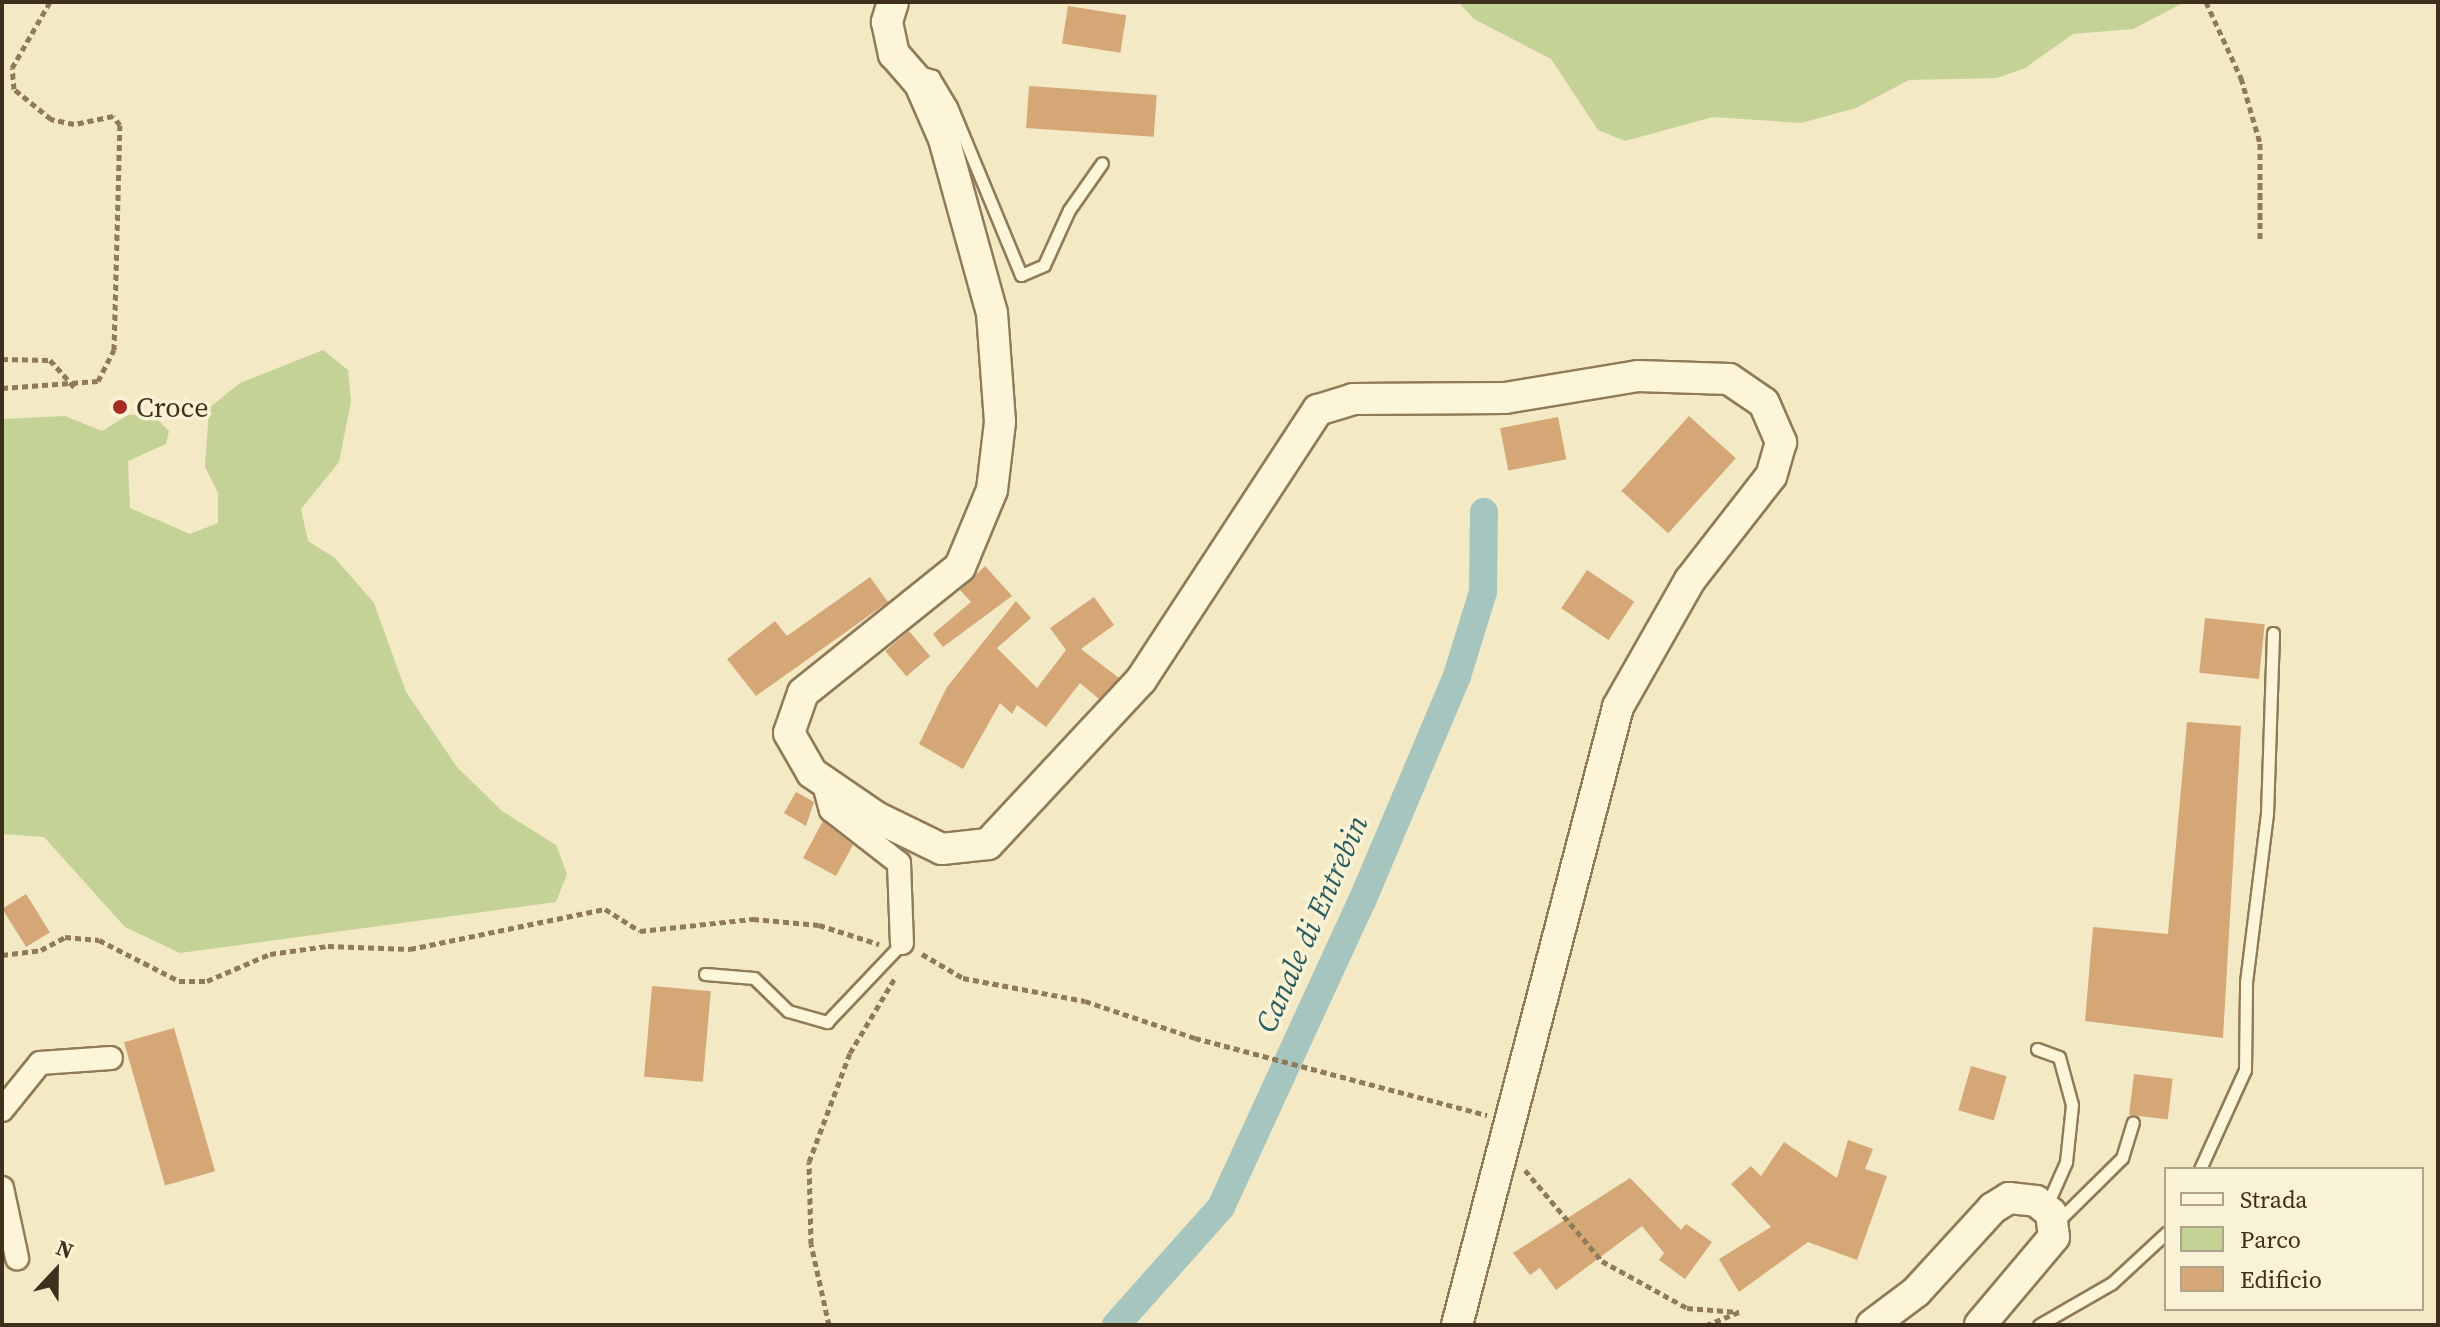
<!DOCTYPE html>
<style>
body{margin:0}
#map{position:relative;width:2440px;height:1327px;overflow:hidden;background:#f3e9c4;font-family:"Source Serif 4",serif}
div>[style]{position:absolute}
.green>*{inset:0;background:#c5d296}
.canal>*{height:28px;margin:-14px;padding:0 14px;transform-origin:14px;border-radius:14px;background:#a6c5bf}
.building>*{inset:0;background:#d5a776;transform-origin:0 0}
.path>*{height:5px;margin-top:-2.5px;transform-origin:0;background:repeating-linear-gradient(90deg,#907b58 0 6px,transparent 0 10px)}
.roads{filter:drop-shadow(2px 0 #907b58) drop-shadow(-2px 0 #907b58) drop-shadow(0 2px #907b58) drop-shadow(0 -2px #907b58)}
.lane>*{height:11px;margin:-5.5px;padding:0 5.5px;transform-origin:5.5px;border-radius:5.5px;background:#fcf5d8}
.street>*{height:22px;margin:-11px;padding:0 11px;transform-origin:11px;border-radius:11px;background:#fcf5d8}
.secondary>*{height:30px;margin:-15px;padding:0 15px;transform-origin:15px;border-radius:15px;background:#fcf5d8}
.dots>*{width:22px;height:22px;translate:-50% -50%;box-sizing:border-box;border:4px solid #f9f2d4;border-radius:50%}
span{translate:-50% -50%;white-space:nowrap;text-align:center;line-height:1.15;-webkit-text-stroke:7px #f9f2d4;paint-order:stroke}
.poi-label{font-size:28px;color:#3e301d}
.left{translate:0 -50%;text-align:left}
.water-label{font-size:30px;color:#2b5e5f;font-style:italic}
.frame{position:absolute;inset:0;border:4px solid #3e301d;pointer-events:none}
.legend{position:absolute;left:2164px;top:1167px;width:260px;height:144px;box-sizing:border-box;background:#f9f2d4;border:2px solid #aea48b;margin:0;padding:10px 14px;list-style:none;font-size:24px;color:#3e301d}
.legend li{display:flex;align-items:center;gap:16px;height:40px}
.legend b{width:40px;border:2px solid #aea48b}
.north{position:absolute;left:16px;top:1231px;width:80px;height:80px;-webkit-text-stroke:6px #f9f2d4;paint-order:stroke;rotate:22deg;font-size:22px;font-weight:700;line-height:32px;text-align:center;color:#3e301d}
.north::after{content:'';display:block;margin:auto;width:28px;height:36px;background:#3e301d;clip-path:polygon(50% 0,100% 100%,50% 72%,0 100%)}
</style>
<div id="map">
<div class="green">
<div style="clip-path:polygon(1458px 2px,2185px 2px,2133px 29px,2073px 34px,2025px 68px,1997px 78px,1909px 80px,1856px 108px,1801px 123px,1713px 117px,1625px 141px,1598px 130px,1551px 59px,1474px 19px)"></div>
<div style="clip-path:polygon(323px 350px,348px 370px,351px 401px,339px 462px,301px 509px,308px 541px,335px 558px,374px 603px,406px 692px,457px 767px,502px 811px,556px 845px,567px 874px,556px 902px,180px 953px,125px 927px,44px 837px,2px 834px,2px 419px,65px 416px,102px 431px,128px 415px,152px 414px,169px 431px,166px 444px,128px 461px,130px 508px,190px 534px,218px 523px,218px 493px,205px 467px,209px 408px,240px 383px)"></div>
</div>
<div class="canal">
<div style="left:1116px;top:1325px;width:158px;rotate:-48.3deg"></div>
<div style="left:1221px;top:1207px;width:337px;rotate:-65.3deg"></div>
<div style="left:1362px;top:901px;width:244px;rotate:-67.1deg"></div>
<div style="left:1457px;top:676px;width:88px;rotate:-72.8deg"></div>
<div style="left:1483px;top:592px;width:80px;rotate:-89.3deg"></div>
</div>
<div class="building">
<div style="left:1068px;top:6px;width:59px;height:38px;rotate:9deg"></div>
<div style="left:1029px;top:86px;width:128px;height:42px;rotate:4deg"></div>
<div style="left:1689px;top:416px;width:63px;height:101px;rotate:42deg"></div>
<div style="left:1558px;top:417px;width:43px;height:59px;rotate:79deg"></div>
<div style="clip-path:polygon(985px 566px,1012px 596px,943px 647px,933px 634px,971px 602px,960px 590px)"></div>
<div style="left:1587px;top:570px;width:57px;height:46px;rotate:34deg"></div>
<div style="clip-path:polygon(870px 577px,888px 602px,756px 696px,727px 659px,775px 621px,787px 636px)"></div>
<div style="clip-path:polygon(1094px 597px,1114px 625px,1081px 649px,1119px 678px,1099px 699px,1080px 683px,1046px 727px,1017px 705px,1012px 714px,1000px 703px,963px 769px,919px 744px,947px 687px,1016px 601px,1031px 618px,997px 648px,1037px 688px,1066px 650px,1050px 628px)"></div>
<div style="left:2205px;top:618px;width:60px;height:55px;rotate:6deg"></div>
<div style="left:909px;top:631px;width:33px;height:31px;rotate:50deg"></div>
<div style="clip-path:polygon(2187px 722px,2241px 726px,2223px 1038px,2085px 1021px,2093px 927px,2168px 934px)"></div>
<div style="clip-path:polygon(796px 792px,814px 802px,806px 826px,784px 813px)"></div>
<div style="clip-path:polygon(823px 821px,853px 845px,836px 876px,803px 858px)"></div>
<div style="left:26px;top:894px;width:45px;height:28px;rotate:58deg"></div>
<div style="left:652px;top:986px;width:59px;height:91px;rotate:5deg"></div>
<div style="left:174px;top:1028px;width:149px;height:52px;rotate:74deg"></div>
<div style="left:1971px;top:1066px;width:37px;height:46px;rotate:16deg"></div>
<div style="left:2134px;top:1074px;width:39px;height:41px;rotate:7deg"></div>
<div style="clip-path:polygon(1848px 1140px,1873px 1149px,1865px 1169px,1887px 1176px,1857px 1260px,1808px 1242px,1739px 1292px,1719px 1259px,1771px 1227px,1731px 1184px,1751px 1166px,1761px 1176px,1784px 1142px,1837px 1178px)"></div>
<div style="clip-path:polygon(1630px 1178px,1681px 1230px,1686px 1224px,1712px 1242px,1685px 1279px,1659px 1260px,1664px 1253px,1642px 1226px,1556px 1290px,1540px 1268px,1530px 1275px,1513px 1253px)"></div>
</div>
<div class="path">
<div style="left:2206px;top:2px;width:84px;rotate:65.3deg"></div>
<div style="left:2241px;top:78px;width:68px;rotate:73.7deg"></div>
<div style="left:2260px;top:143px;width:98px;rotate:90deg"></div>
<div style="left:2px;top:359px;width:48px;rotate:1.2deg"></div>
<div style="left:50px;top:360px;width:38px;rotate:48deg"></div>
<div style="left:2px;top:388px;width:96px;rotate:-4.2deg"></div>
<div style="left:98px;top:381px;width:35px;rotate:-63deg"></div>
<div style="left:114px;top:350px;width:225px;rotate:-88.5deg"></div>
<div style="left:120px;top:125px;width:11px;rotate:-128deg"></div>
<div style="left:113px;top:116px;width:40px;rotate:168deg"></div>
<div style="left:74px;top:124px;width:24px;rotate:-168deg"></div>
<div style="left:51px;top:119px;width:48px;rotate:-141deg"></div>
<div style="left:14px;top:89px;width:21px;rotate:-95deg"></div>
<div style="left:12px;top:68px;width:76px;rotate:-60.1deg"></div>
<div style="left:922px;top:954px;width:48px;rotate:30.3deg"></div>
<div style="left:963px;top:978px;width:124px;rotate:10.7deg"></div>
<div style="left:1085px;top:1001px;width:116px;rotate:18.6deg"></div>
<div style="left:1195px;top:1038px;width:302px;rotate:14.8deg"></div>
<div style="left:2px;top:955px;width:39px;rotate:-7deg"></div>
<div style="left:41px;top:950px;width:27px;rotate:-28deg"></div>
<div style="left:65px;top:937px;width:34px;rotate:5deg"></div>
<div style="left:99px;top:940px;width:90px;rotate:27.1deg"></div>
<div style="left:179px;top:981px;width:28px"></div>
<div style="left:207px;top:981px;width:69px;rotate:-23.2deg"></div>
<div style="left:270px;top:954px;width:59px;rotate:-7.9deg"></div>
<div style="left:328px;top:946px;width:82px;rotate:2.1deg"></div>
<div style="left:410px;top:949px;width:199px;rotate:-11.6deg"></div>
<div style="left:605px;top:909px;width:41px;rotate:32.2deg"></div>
<div style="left:640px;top:931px;width:114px;rotate:-6.1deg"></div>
<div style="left:753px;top:919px;width:66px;rotate:5.2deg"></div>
<div style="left:819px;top:925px;width:63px;rotate:17.6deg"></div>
<div style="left:1525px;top:1170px;width:119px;rotate:49.8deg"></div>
<div style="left:1602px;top:1261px;width:97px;rotate:28.9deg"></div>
<div style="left:1687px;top:1308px;width:52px;rotate:4.4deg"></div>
<div style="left:1739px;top:1312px;width:35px;rotate:158deg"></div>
<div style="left:829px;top:1325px;width:83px;rotate:-102.5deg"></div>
<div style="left:811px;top:1244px;width:82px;rotate:-91.4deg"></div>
<div style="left:809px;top:1162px;width:116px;rotate:-69.4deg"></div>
<div style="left:850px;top:1053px;width:90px;rotate:-59.1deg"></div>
</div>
<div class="roads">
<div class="lane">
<div style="left:919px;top:72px;width:15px;rotate:16deg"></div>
<div style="left:933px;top:76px;width:35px;rotate:59deg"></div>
<div style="left:951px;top:106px;width:183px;rotate:67.5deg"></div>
<div style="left:1021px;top:275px;width:25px;rotate:-23deg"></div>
<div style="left:1044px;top:265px;width:60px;rotate:-65.6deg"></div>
<div style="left:1069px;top:210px;width:57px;rotate:-54.9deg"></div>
<div style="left:705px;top:974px;width:49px;rotate:4.7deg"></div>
<div style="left:754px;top:978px;width:47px;rotate:44.1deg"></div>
<div style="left:788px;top:1011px;width:41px;rotate:15.8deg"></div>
<div style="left:827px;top:1022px;width:109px;rotate:-46.5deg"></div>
<div style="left:2037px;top:1049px;width:23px;rotate:20deg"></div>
<div style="left:2059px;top:1057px;width:50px;rotate:74.8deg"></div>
<div style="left:2072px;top:1105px;width:57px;rotate:96deg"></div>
<div style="left:2066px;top:1162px;width:47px;rotate:113.8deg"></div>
<div style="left:2200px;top:1169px;width:109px;rotate:-65.6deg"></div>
<div style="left:2245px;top:1070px;width:88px;rotate:-89.3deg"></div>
<div style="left:2246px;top:982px;width:169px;rotate:-82.9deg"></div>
<div style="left:2267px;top:814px;width:181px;rotate:-88.1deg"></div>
<div style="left:2056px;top:1223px;width:93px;rotate:-44.6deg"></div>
<div style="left:2122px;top:1158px;width:37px;rotate:-73deg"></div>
<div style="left:2039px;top:1325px;width:84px;rotate:-29.9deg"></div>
<div style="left:2112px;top:1283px;width:74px;rotate:-42.8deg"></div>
</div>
<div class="street">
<div style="left:823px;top:781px;width:30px;rotate:75deg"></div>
<div style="left:831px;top:810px;width:86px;rotate:37.9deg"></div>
<div style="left:899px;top:863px;width:80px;rotate:87.9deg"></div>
<div style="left:2px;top:1110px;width:60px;rotate:-51deg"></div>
<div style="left:40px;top:1063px;width:71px;rotate:-4deg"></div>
<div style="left:2px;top:1188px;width:72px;rotate:77.9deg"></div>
</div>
<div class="secondary">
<div style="left:893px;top:2px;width:21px;rotate:107deg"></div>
<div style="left:887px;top:22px;width:33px;rotate:78deg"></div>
<div style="left:894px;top:54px;width:40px;rotate:49deg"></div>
<div style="left:920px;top:84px;width:60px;rotate:66.4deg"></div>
<div style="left:944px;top:139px;width:180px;rotate:74.6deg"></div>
<div style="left:992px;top:313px;width:109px;rotate:85.8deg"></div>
<div style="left:1000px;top:422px;width:68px;rotate:96.7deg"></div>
<div style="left:992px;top:490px;width:83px;rotate:112.6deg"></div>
<div style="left:960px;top:567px;width:201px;rotate:141.3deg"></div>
<div style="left:803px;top:693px;width:42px;rotate:109.3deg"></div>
<div style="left:789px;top:733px;width:46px;rotate:60.1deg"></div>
<div style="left:812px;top:773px;width:78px;rotate:34.5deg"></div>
<div style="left:876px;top:817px;width:73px;rotate:25.9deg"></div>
<div style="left:942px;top:849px;width:46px;rotate:-6.2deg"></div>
<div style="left:988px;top:844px;width:224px;rotate:-47deg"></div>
<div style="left:1141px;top:680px;width:323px;rotate:-56.8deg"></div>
<div style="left:1318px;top:410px;width:37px;rotate:-17deg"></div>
<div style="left:1353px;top:399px;width:152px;rotate:-0.4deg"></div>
<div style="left:1505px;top:398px;width:135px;rotate:-9.4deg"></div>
<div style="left:1638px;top:376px;width:91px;rotate:1.9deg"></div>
<div style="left:1729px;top:379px;width:42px;rotate:34.4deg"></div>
<div style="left:1764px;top:403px;width:43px;rotate:66.4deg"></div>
<div style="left:1781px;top:442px;width:35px;rotate:106deg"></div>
<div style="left:1771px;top:476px;width:132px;rotate:127.9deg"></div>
<div style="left:1690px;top:580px;width:146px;rotate:119.6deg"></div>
<div style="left:1618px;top:707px;width:639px;rotate:104.6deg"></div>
<div style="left:1872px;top:1325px;width:55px;rotate:-36.9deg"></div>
<div style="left:1916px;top:1292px;width:114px;rotate:-47.5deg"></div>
<div style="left:1993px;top:1208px;width:19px;rotate:-32deg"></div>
<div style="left:2009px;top:1198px;width:27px;rotate:6deg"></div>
<div style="left:2036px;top:1201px;width:19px;rotate:39deg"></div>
<div style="left:2051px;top:1213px;width:24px;rotate:83deg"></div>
<div style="left:2054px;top:1237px;width:115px;rotate:130.1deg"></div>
</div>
</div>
<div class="dots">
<div style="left:120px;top:407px;background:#a52d21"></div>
</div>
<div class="poi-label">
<span class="left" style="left:136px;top:407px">Croce</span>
</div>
<div class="water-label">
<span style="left:1312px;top:924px;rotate:-66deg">Canale di Entrebin</span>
</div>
<div class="frame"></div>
<ul class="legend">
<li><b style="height:10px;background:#fcf5d8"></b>Strada</li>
<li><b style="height:22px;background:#c5d296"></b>Parco</li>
<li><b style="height:22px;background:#d5a776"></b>Edificio</li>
</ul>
<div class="north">N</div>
</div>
